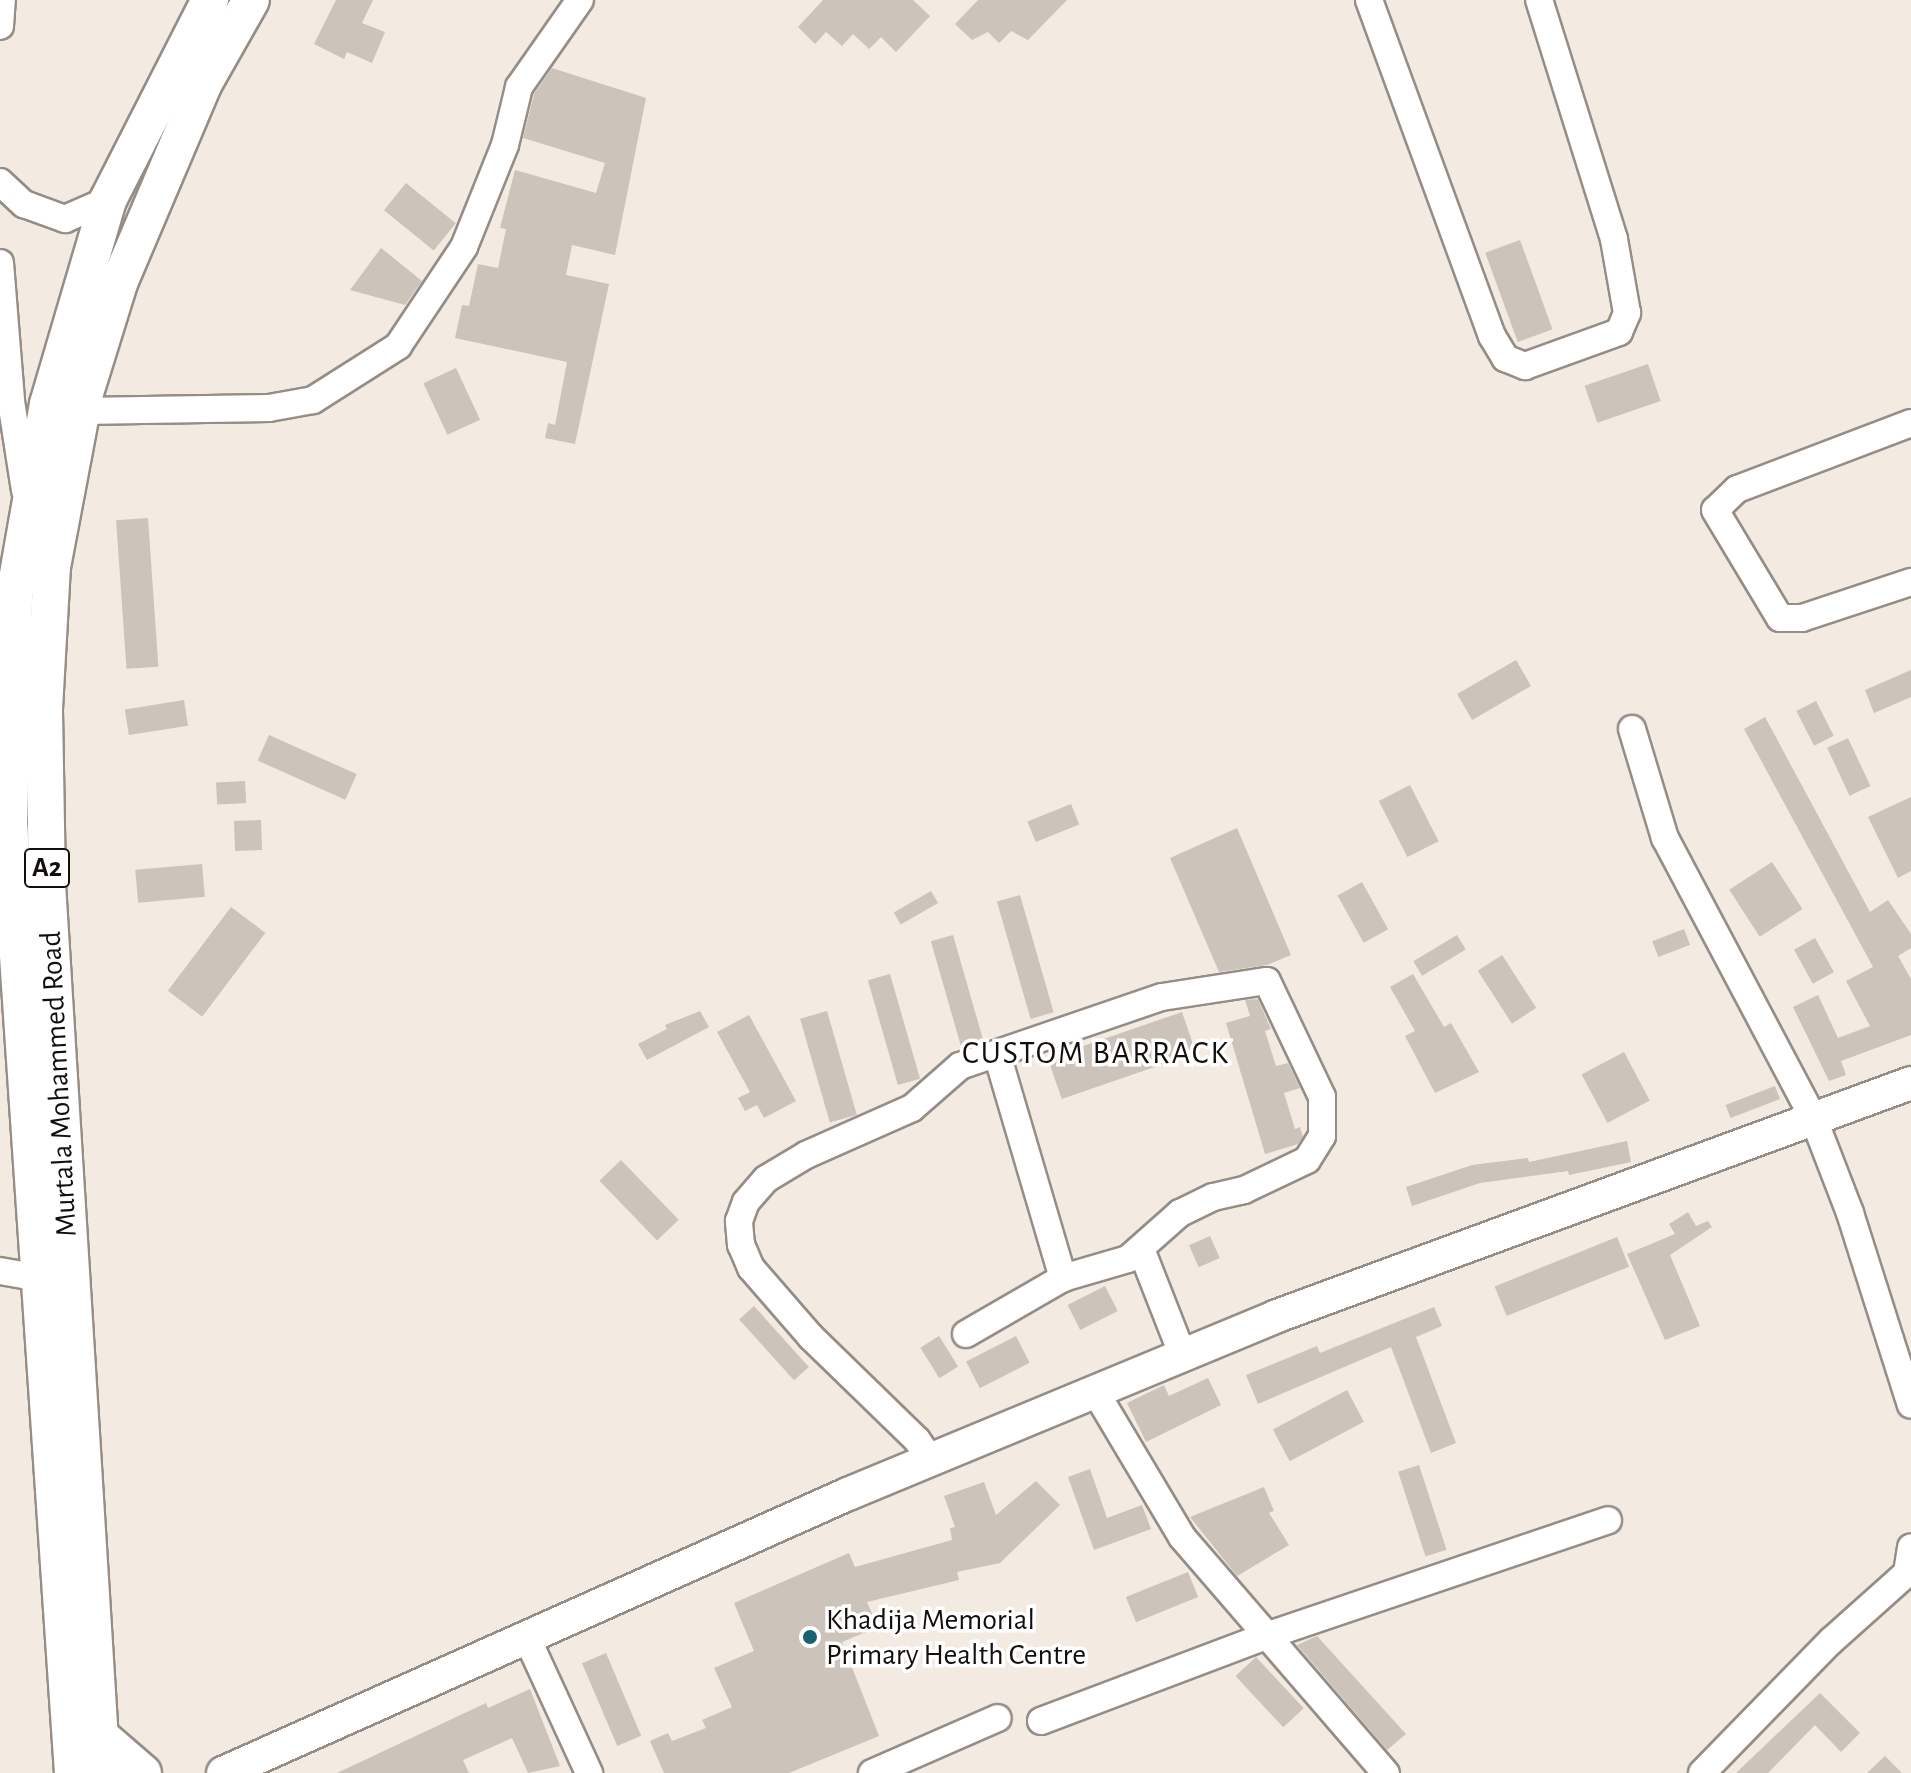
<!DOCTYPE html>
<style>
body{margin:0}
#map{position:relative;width:1911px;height:1773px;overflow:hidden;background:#f3eae2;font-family:"Alegreya Sans",sans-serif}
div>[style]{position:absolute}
.building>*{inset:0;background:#ccc3bb;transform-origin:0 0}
.roads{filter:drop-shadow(2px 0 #958d86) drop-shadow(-2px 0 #958d86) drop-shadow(0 2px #958d86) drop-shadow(0 -2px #958d86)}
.minor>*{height:26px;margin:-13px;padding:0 13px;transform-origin:13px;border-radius:13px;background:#fff}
.major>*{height:32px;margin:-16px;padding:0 16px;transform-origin:16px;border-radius:16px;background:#fff}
.highway>*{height:36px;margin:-18px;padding:0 18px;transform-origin:18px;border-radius:18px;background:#fff}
.dots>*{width:22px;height:22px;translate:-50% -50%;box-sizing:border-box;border:4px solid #fff;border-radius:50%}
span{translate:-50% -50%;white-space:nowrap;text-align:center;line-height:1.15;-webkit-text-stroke:7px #fff;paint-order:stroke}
.shield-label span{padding:2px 6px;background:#fff;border:2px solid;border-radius:6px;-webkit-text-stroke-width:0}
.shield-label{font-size:28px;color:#120f0d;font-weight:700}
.street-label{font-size:30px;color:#120f0d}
.poi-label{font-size:30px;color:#120f0d}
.left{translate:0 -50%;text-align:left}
.neighbourhood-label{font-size:32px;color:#120f0d;letter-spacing:2px}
</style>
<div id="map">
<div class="building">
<div style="clip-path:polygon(336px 0,373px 0,362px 23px,385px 32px,372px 63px,347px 52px,344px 59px,314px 44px)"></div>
<div style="clip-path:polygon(823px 0,913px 0,930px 16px,896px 52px,881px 37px,869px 49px,853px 34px,842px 46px,826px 32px,815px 44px,798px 27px)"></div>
<div style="clip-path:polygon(978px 0,1067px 0,1028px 40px,1011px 31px,999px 43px,988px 32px,972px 40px,955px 24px)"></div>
<div style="clip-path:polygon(552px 68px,646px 98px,615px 255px,572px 245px,566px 275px,609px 284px,575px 444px,545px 438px,548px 423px,555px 425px,567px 362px,455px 338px,462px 305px,469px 306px,478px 264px,498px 268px,506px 229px,500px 228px,515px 170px,596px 193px,605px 163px,523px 138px,534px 94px)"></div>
<div style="left:406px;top:183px;width:64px;height:35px;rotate:39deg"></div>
<div style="left:1520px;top:240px;width:95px;height:37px;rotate:70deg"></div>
<div style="clip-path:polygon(381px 248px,422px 281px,405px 305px,350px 290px)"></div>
<div style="left:1648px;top:364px;width:39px;height:67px;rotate:71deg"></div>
<div style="left:456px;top:368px;width:57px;height:36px;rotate:65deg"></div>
<div style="left:148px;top:518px;width:149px;height:32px;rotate:86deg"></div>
<div style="left:1516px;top:660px;width:30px;height:68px;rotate:60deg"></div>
<div style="clip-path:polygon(1911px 670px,1911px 697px,1874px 713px,1865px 690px)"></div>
<div style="left:184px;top:700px;width:26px;height:60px;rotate:81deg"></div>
<div style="left:1816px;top:701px;width:39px;height:22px;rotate:63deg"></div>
<div style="clip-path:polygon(1765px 717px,1870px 912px,1888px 900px,1911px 934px,1911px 948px,1898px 956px,1911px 979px,1911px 1035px,1841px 1061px,1846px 1075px,1829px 1081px,1793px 1007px,1818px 995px,1838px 1038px,1870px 1026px,1846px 981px,1873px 967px,1744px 729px)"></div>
<div style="left:269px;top:735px;width:96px;height:28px;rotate:24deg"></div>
<div style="left:1848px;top:738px;width:53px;height:23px;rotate:65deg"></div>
<div style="left:245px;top:781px;width:22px;height:29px;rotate:87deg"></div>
<div style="left:1410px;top:785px;width:63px;height:35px;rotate:63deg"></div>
<div style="clip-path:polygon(1911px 797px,1911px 871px,1898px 878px,1868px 817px)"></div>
<div style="left:1071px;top:804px;width:22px;height:47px;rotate:68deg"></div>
<div style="left:261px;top:820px;width:30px;height:27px;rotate:88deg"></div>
<div style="clip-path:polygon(1237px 828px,1291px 955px,1267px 965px,1219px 972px,1170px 858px)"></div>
<div style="left:1772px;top:862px;width:56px;height:51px;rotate:57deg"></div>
<div style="left:202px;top:864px;width:33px;height:67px;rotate:85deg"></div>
<div style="left:1362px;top:882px;width:54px;height:28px;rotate:61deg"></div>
<div style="left:931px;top:891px;width:14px;height:43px;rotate:60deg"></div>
<div style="left:1020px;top:895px;width:122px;height:24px;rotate:74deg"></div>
<div style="left:231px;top:907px;width:43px;height:105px;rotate:37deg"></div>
<div style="left:1684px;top:929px;width:17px;height:34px;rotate:69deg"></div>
<div style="left:953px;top:935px;width:110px;height:23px;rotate:74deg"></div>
<div style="left:1457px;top:935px;width:17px;height:51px;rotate:59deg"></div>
<div style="left:1815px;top:938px;width:39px;height:24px;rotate:61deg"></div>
<div style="left:1502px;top:955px;width:63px;height:29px;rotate:57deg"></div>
<div style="left:890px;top:974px;width:109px;height:23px;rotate:74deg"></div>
<div style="clip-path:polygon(1413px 974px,1444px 1027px,1451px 1023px,1479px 1072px,1435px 1093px,1405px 1036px,1415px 1031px,1390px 987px)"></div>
<div style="clip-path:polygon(1258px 999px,1271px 1029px,1265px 1031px,1276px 1066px,1288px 1063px,1300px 1088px,1284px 1093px,1295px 1129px,1300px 1127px,1303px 1137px,1298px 1144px,1265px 1154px,1226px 1023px,1250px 1016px,1245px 1000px)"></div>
<div style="clip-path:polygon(700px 1011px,709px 1027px,647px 1060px,638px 1044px,667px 1029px,665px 1025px)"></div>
<div style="left:827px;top:1011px;width:108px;height:28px;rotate:74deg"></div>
<div style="left:1182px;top:1012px;width:43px;height:142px;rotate:71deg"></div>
<div style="clip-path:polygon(749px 1015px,796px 1101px,764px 1118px,757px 1105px,745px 1111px,738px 1098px,750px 1092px,717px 1032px)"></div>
<div style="left:1624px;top:1052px;width:55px;height:48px;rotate:62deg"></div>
<div style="left:1775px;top:1086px;width:14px;height:53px;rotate:69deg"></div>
<div style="clip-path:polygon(1627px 1141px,1631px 1162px,1569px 1175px,1568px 1171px,1480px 1183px,1412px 1206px,1406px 1187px,1472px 1165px,1528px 1158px,1529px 1162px)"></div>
<div style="left:621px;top:1160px;width:83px;height:30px;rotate:46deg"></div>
<div style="clip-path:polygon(1688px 1212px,1696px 1226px,1708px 1221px,1712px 1227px,1670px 1255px,1700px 1326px,1665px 1340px,1627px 1254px,1675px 1234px,1669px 1224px)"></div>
<div style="left:1210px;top:1236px;width:24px;height:23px;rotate:66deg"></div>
<div style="left:1617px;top:1237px;width:32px;height:132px;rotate:68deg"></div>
<div style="left:1105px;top:1286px;width:28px;height:42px;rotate:63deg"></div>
<div style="left:754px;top:1306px;width:82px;height:20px;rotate:48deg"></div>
<div style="clip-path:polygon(1434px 1307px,1442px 1326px,1416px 1337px,1456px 1443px,1431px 1453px,1391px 1347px,1258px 1404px,1246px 1375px,1317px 1346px,1320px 1353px)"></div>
<div style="left:939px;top:1336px;width:36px;height:22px;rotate:58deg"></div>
<div style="left:1016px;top:1336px;width:30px;height:56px;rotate:63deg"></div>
<div style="clip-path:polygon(1208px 1378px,1221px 1405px,1146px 1442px,1127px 1403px,1164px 1385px,1169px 1396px)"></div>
<div style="left:1347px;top:1390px;width:36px;height:84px;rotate:62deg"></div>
<div style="left:1419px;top:1465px;width:89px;height:22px;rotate:72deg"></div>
<div style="clip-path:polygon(1090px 1469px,1107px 1518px,1142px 1505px,1151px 1529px,1094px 1550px,1068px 1477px)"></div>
<div style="clip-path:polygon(1036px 1481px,1060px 1505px,1000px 1563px,957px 1572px,959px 1580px,867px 1602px,878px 1627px,842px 1642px,879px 1736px,789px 1773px,664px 1773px,650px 1741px,668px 1733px,672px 1741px,706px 1728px,702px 1720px,732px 1707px,714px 1668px,754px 1651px,734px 1603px,849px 1553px,855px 1567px,952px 1540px,950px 1528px,955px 1527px,944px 1496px,984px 1482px,996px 1515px)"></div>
<div style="clip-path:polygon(1264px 1487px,1274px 1511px,1269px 1513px,1289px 1545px,1237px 1576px,1190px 1517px)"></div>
<div style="left:1188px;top:1572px;width:27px;height:67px;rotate:68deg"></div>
<div style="clip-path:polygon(1317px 1636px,1406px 1734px,1387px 1750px,1297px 1645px)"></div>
<div style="left:606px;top:1653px;width:90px;height:26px;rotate:67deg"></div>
<div style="left:1256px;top:1657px;width:70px;height:28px;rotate:47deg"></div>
<div style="clip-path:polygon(530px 1689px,560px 1766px,528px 1773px,512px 1738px,463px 1760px,469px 1773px,337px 1773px,486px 1703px,488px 1708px)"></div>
<div style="clip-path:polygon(1820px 1693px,1860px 1733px,1841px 1752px,1815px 1725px,1768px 1773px,1736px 1773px)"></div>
<div style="clip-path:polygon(1885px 1756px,1902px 1773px,1867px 1773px)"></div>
</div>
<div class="roads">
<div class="minor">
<div style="left:1369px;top:0;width:358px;rotate:69.9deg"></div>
<div style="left:1492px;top:336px;width:26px;rotate:59deg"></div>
<div style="left:1505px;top:358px;width:22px;rotate:22deg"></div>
<div style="left:1525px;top:366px;width:100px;rotate:-19.9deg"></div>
<div style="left:1619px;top:332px;width:21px;rotate:-67deg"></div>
<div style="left:1627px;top:313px;width:75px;rotate:-100deg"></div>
<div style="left:1614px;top:239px;width:250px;rotate:-107.4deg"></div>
<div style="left:0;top:26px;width:26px;rotate:-86deg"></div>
<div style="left:0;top:182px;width:33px;rotate:43deg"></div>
<div style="left:24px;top:204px;width:44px;rotate:20.1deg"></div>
<div style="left:65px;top:219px;width:47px;rotate:-23.8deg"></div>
<div style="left:0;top:263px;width:138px;rotate:85.4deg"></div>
<div style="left:11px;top:401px;width:90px;rotate:81.1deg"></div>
<div style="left:81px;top:411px;width:188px;rotate:-0.9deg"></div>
<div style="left:269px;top:408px;width:45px;rotate:-10.3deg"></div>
<div style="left:313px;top:400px;width:101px;rotate:-32.4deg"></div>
<div style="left:398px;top:346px;width:119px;rotate:-56.3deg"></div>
<div style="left:464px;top:247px;width:110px;rotate:-68.1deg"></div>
<div style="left:505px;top:145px;width:60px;rotate:-76.4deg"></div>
<div style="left:519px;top:87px;width:106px;rotate:-55deg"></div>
<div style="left:1911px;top:423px;width:186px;rotate:159.2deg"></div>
<div style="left:1737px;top:489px;width:30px;rotate:136deg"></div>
<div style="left:1715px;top:510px;width:126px;rotate:59deg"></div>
<div style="left:1780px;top:618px;width:22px"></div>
<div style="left:1802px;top:618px;width:115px;rotate:-18.3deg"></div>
<div style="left:1632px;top:729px;width:114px;rotate:73.2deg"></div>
<div style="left:1665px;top:838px;width:316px;rotate:62.1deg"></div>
<div style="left:1813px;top:1117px;width:103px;rotate:68.9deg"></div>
<div style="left:1850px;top:1213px;width:201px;rotate:72.4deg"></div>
<div style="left:997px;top:1054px;width:234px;rotate:73.6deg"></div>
<div style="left:1141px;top:1249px;width:115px;rotate:68.6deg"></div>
<div style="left:0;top:1271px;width:40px;rotate:10deg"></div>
<div style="left:1095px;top:1391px;width:170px;rotate:59.2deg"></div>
<div style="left:1182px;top:1537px;width:312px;rotate:49.2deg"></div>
<div style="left:931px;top:1460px;width:24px;rotate:-125deg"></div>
<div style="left:917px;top:1440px;width:148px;rotate:-135.8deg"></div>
<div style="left:811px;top:1337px;width:91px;rotate:-131deg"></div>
<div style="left:751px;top:1268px;width:25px;rotate:-113deg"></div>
<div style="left:741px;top:1245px;width:24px;rotate:-95deg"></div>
<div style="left:739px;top:1221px;width:20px;rotate:-70deg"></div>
<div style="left:746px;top:1202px;width:30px;rotate:-49deg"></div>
<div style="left:766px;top:1179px;width:47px;rotate:-31deg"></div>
<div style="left:806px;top:1155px;width:116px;rotate:-23.9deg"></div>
<div style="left:912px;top:1108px;width:64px;rotate:-41.2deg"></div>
<div style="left:960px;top:1066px;width:213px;rotate:-18.9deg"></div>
<div style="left:1162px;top:997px;width:106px;rotate:-8.7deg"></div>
<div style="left:1267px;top:981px;width:128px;rotate:64.6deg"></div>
<div style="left:1322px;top:1097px;width:39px;rotate:90deg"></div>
<div style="left:1322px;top:1136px;width:28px;rotate:122deg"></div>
<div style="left:1307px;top:1160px;width:70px;rotate:154.5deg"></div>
<div style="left:1244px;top:1190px;width:32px;rotate:167deg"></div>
<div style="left:1213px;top:1197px;width:37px;rotate:154deg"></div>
<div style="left:1180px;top:1213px;width:69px;rotate:138.5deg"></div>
<div style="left:1128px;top:1259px;width:68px;rotate:163.7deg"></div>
<div style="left:1063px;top:1278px;width:112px;rotate:150deg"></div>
<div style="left:527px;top:1638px;width:149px;rotate:65.3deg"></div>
<div style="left:1041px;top:1721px;width:241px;rotate:-20.7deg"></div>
<div style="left:1266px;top:1636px;width:361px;rotate:-18.7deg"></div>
<div style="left:872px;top:1773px;width:137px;rotate:-23.6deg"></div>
<div style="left:1702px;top:1773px;width:185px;rotate:-45.7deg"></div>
<div style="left:1831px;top:1641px;width:102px;rotate:-41.8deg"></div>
<div style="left:1907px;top:1573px;width:26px;rotate:-81deg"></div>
</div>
<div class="major">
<div style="left:223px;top:1773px;width:684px;rotate:-24.06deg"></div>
<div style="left:848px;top:1494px;width:464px;rotate:-22.5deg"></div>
<div style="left:1277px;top:1316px;width:675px;rotate:-20.18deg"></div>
</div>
<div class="highway">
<div style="left:99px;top:1735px;width:58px;rotate:40.8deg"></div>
<div style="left:73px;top:1773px;width:953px;rotate:-93.85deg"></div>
<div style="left:9px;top:822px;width:225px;rotate:-88.7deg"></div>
<div style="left:14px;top:597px;width:196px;rotate:-80deg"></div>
<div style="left:48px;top:404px;width:213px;rotate:-73.6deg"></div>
<div style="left:108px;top:200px;width:225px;rotate:-63deg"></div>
<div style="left:102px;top:1773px;width:892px;rotate:-93.54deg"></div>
<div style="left:47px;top:883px;width:174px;rotate:-91deg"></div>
<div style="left:44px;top:709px;width:142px;rotate:-86.8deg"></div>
<div style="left:52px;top:567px;width:177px;rotate:-79.3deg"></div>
<div style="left:85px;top:393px;width:115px;rotate:-72.8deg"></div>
<div style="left:119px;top:283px;width:217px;rotate:-67deg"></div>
<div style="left:204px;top:83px;width:95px;rotate:-60.5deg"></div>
</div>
</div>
<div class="dots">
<div style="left:810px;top:1637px;background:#16626e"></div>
</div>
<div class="shield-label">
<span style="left:47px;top:868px">A2</span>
</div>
<div class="street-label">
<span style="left:59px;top:1084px;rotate:-93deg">Murtala Mohammed Road</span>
</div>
<div class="poi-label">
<span class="left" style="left:826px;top:1637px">Khadija Memorial<br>Primary Health Centre</span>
</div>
<div class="neighbourhood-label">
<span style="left:1096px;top:1053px">CUSTOM BARRACK</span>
</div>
</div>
